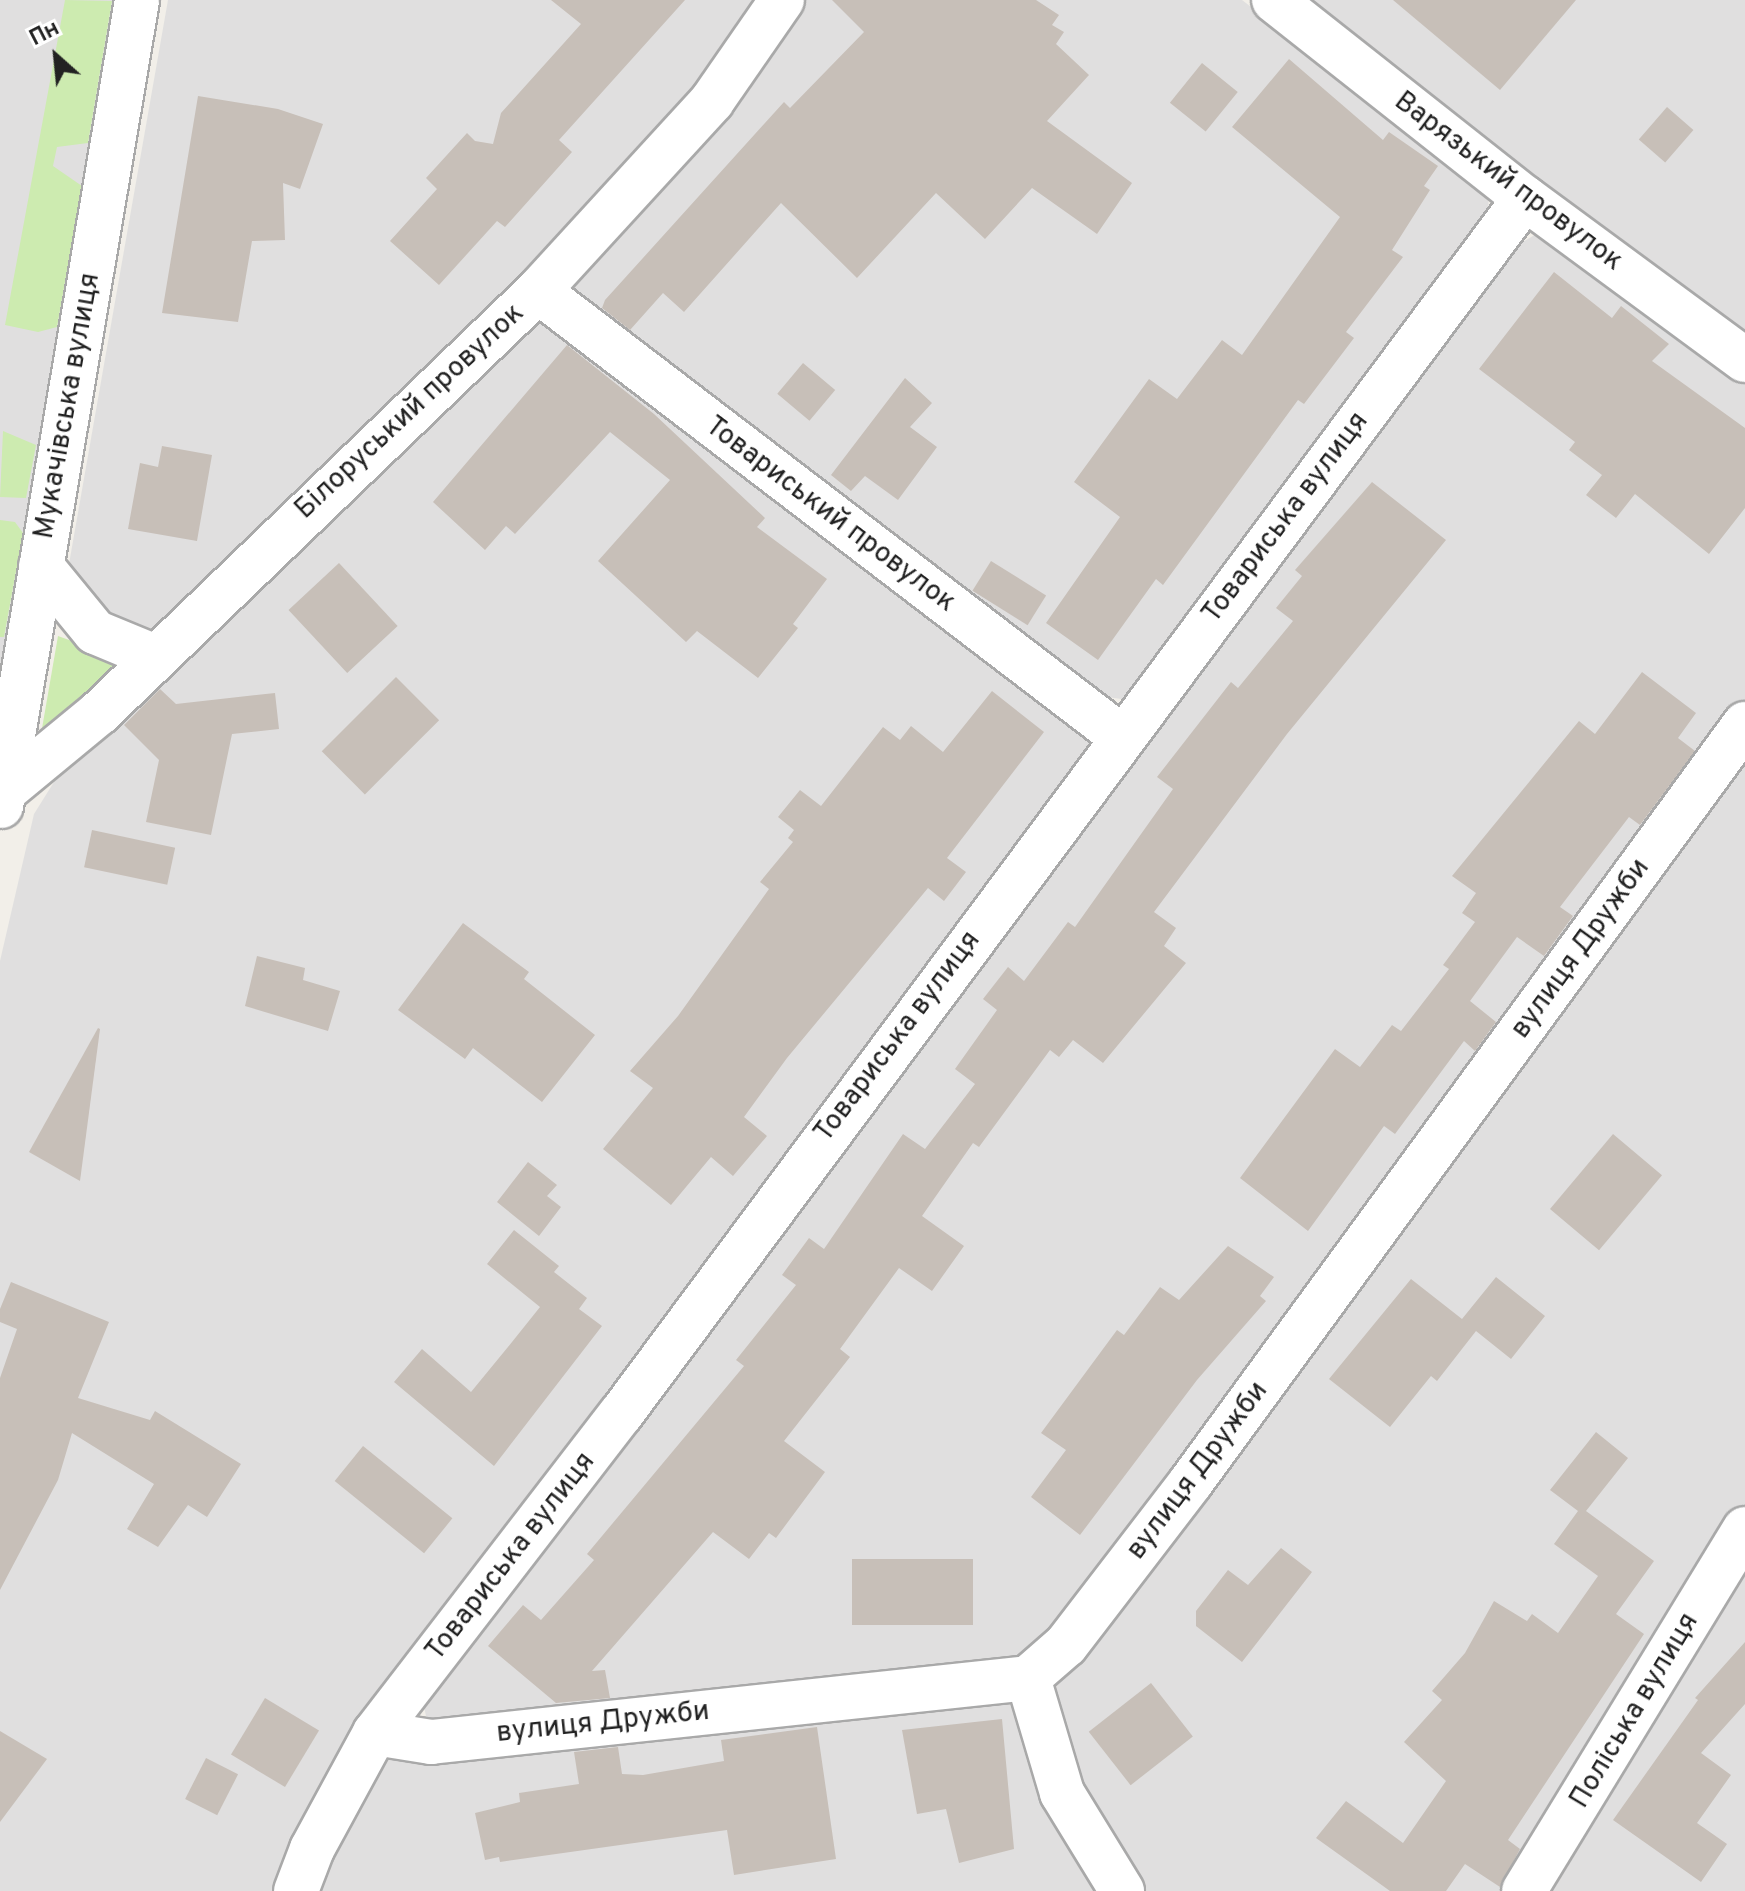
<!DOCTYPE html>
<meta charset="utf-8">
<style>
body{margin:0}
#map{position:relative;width:1745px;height:1891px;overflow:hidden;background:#f2efe9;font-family:Overpass,sans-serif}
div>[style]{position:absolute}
.residential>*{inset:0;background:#e0dfdf}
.grass>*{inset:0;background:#cdebb0}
.building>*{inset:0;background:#c7bfb8;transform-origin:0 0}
.roads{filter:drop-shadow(2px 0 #a9a9a9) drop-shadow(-2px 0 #a9a9a9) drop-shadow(0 2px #a9a9a9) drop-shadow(0 -2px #a9a9a9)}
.minor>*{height:44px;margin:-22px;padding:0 22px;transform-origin:22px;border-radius:22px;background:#fff}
span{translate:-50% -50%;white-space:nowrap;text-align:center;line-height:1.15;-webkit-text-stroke:6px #fff;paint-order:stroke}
.street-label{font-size:28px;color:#222}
.north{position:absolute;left:16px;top:16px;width:80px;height:80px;-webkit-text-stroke:6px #fff;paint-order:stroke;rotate:333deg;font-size:22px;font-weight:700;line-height:32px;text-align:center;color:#222}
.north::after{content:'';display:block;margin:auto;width:28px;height:36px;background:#222;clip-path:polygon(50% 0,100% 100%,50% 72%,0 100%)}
</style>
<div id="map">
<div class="residential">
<div style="clip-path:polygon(0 0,122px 0,0 713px)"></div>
<div style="clip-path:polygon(168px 0,770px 0,679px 119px,164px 639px,100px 626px,69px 564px)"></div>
<div style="clip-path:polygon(804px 0,1242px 0,1488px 188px,1489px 223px,1136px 701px,1085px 694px,585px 316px,565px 278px)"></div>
<div style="clip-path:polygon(1290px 0,1745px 0,1745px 345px)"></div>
<div style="clip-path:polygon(1543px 230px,1745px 372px,1745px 707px,1183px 1475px,1028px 1657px,444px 1727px,426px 1716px,421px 1693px,1506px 252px)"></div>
<div style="clip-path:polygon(526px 318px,564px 327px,1078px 712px,1098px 751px,281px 1891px,0 1891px,0 961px,34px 814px,54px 782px)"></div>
<div style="clip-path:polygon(1745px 740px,1745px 1509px,1513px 1891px,1135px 1891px,1069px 1781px,1040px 1696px)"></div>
<div style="clip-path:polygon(1745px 1553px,1745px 1891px,1537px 1891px)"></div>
<div style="clip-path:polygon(1021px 1695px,1108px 1891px,308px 1891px,384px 1757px)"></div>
</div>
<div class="grass">
<div style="clip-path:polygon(65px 0,112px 1px,88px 143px,57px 147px,53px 166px,82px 186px,57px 327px,38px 332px,5px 325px)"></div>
<div style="clip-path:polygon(3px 431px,36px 445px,26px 498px,0 497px)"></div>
<div style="clip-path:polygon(0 520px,15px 522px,23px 533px,4px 637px,0 637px)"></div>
<div style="clip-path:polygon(58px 636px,130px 662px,40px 740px)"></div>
</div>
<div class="building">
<div style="clip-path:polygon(551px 0,685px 0,559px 140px,572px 152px,505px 227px,497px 221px,439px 285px,390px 241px,437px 189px,426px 178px,467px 133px,475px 141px,493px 144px,501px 113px,581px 24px)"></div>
<div style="clip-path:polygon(832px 0,1036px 0,1059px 15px,1052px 25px,1064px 32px,1056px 44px,1089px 75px,1047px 121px,1132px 183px,1097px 234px,1032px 188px,985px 239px,936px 193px,857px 278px,781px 203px,684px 312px,663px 293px,630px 330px,602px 308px,605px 300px,784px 102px,790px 108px,864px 32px)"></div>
<div style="clip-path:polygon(1393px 0,1576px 0,1500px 90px)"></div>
<div style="clip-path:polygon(1289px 59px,1383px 140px,1389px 132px,1438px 166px,1424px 186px,1430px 190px,1392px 250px,1403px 257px,1346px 332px,1354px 338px,1304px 404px,1298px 400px,1163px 585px,1156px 579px,1098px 660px,1046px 623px,1120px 517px,1074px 482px,1149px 379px,1177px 399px,1222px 340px,1242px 355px,1340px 217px,1232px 127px)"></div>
<div style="left:1202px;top:63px;width:46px;height:51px;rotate:39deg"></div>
<div style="clip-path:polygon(198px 96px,278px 109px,323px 124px,300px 189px,283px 183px,285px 240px,252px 241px,238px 322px,162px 313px)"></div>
<div style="left:1667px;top:107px;width:35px;height:43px;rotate:41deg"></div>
<div style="clip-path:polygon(1554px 272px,1612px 318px,1621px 306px,1669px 344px,1652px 361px,1745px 428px,1745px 508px,1709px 554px,1635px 494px,1616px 518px,1586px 495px,1602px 475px,1569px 450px,1575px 442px,1479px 369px)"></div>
<div style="clip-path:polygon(567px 345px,654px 414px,765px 518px,757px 527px,827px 579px,793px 624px,798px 628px,758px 678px,697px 631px,686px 642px,598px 561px,670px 480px,610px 432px,515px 534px,506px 526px,485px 550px,433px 502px)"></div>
<div style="left:803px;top:363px;width:42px;height:40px;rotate:40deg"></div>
<div style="clip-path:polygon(905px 378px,932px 403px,910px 427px,937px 447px,898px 500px,865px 476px,851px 491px,831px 475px)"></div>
<div style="clip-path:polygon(162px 446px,212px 455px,197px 541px,128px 529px,140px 463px,158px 467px)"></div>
<div style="clip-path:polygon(1372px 482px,1446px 540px,1287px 734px,1154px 912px,1176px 928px,1164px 946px,1186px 963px,1103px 1063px,1073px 1040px,1059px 1057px,1050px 1050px,979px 1147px,973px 1143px,922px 1216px,964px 1246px,932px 1291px,899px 1268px,840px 1349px,850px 1357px,784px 1441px,825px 1472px,776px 1538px,769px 1533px,749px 1559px,713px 1532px,592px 1671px,605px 1670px,610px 1698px,556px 1703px,488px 1646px,523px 1605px,541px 1620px,594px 1560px,587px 1554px,744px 1366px,736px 1360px,796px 1285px,782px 1275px,809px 1238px,824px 1249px,903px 1134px,925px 1149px,975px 1084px,955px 1069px,997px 1010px,983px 999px,1008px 967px,1024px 981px,1068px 922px,1075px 927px,1173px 789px,1157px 777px,1231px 682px,1238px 688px,1293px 621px,1276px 608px,1302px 576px,1295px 570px)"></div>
<div style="left:991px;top:561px;width:65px;height:35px;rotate:32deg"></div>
<div style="left:339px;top:563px;width:86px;height:69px;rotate:47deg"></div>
<div style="clip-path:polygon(1642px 672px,1696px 713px,1678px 738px,1695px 751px,1640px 825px,1629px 817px,1560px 907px,1573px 916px,1544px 956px,1517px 937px,1470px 1001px,1496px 1022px,1475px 1051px,1464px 1041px,1395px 1134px,1384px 1126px,1308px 1231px,1240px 1178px,1335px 1049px,1360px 1067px,1392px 1025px,1401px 1031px,1449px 969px,1443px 965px,1475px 922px,1462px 913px,1476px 893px,1452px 876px,1579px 721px,1595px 734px)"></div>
<div style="left:396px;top:677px;width:61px;height:105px;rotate:45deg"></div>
<div style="clip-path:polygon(160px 689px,176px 704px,275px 693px,279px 729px,232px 734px,211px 835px,146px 822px,159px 760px,124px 725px)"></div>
<div style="clip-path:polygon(992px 691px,1044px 732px,947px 858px,966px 872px,944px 901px,928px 888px,787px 1058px,744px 1117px,767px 1136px,733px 1176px,711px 1157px,671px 1205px,603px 1149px,653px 1088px,630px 1071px,678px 1016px,769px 889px,760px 882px,793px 842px,788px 838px,794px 830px,778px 817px,800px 790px,821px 806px,883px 727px,900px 740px,911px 726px,943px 752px)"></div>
<div style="left:92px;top:830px;width:85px;height:38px;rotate:12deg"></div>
<div style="clip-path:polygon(463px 923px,529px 972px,524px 979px,595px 1035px,542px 1102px,473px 1048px,465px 1059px,398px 1010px)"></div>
<div style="clip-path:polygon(257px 956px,305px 968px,303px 980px,340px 991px,328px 1031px,245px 1006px)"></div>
<div style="clip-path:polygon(98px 1028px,100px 1029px,80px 1181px,29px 1152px)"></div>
<div style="left:1613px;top:1134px;width:64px;height:98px;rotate:40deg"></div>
<div style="clip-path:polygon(528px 1162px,557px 1185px,547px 1196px,561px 1207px,539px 1236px,497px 1202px)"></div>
<div style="clip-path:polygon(514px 1230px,559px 1266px,554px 1272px,587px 1298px,579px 1309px,602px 1326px,494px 1466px,394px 1382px,422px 1349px,471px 1392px,512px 1342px,540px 1307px,487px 1264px)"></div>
<div style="clip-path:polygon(1228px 1246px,1274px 1277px,1260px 1296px,1266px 1301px,1197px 1380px,1080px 1535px,1031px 1497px,1066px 1450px,1041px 1433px,1117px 1330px,1124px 1335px,1160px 1287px,1179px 1300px)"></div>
<div style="clip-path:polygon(1496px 1277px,1545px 1316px,1511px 1359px,1476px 1331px,1437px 1381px,1431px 1376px,1390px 1427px,1329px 1379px,1411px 1279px,1462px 1319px)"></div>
<div style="clip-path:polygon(11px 1282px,109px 1322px,78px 1398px,150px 1420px,155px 1411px,241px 1464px,207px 1517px,188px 1505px,158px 1547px,127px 1529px,154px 1484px,72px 1433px,58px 1480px,0 1590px,0 1378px,17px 1329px,0 1322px,0 1309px)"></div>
<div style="clip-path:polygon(1596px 1432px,1628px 1458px,1586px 1511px,1654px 1561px,1616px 1614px,1644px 1634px,1508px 1840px,1520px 1849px,1500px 1887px,1465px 1864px,1446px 1891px,1390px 1891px,1316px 1838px,1346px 1801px,1403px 1843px,1446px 1781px,1404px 1742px,1442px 1700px,1432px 1691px,1465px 1653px,1494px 1601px,1527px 1621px,1532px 1614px,1558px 1633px,1598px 1576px,1554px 1544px,1578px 1511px,1550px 1490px)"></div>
<div style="left:363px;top:1446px;width:115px;height:45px;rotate:39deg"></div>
<div style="clip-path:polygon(1281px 1548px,1312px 1572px,1242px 1662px,1196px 1626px,1196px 1611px,1228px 1570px,1248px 1585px)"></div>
<div style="left:852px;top:1559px;width:121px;height:66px"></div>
<div style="clip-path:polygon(1745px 1642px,1745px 1704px,1701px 1753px,1731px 1775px,1697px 1823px,1727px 1844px,1701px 1882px,1613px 1820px,1698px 1700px,1695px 1698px)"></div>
<div style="left:1151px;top:1683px;width:68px;height:79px;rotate:52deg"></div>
<div style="left:265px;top:1698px;width:63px;height:66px;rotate:31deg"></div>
<div style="clip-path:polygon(1002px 1719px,1014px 1849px,959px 1863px,946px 1809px,917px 1814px,902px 1730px)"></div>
<div style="clip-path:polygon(817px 1727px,836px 1859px,734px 1875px,727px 1830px,500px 1862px,499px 1857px,485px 1860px,475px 1813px,520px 1802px,519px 1793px,579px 1784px,574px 1752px,618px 1747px,622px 1774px,643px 1775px,724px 1761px,721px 1740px)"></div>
<div style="clip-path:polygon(0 1731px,47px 1759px,0 1822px)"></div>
<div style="left:206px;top:1758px;width:36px;height:46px;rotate:27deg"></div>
</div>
<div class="roads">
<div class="minor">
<div style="left:1274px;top:0;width:320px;rotate:38.3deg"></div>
<div style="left:1525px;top:198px;width:273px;rotate:36.4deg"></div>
<div style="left:538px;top:291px;width:736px;rotate:37.38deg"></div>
<div style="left:41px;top:566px;width:85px;rotate:50.7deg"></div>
<div style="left:95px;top:632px;width:63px;rotate:22.5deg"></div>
<div style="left:3px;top:792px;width:124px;rotate:-39.5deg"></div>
<div style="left:99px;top:713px;width:609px;rotate:-43.87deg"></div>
<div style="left:538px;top:291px;width:258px;rotate:-47.5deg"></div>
<div style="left:712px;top:101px;width:123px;rotate:-55.3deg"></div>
<div style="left:1px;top:806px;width:817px;rotate:-80.42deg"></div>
<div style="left:1028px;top:1678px;width:120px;rotate:73.5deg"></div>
<div style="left:1062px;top:1793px;width:115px;rotate:58.5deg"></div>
<div style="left:375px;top:1733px;width:57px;rotate:9.1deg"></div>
<div style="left:431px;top:1742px;width:600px;rotate:-6.12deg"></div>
<div style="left:1028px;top:1678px;width:50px;rotate:-41deg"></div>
<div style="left:1066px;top:1645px;width:205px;rotate:-52.5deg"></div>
<div style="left:1191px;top:1482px;width:939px;rotate:-53.84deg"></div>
<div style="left:296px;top:1891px;width:45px;rotate:-69.1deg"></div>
<div style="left:312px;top:1849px;width:132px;rotate:-61.5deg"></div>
<div style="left:375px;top:1733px;width:403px;rotate:-52.4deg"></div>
<div style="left:621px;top:1414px;width:1515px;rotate:-53.37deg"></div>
<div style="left:1524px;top:1891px;width:424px;rotate:-58.6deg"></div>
</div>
</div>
<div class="street-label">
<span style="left:1508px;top:182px;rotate:37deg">Варязький провулок</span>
<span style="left:68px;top:406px;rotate:-80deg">Мукачівська вулиця</span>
<span style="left:410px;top:412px;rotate:-43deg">Білоруський провулок</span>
<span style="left:830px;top:515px;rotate:37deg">Товариський провулок</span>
<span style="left:1286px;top:518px;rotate:-53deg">Товариська вулиця</span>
<span style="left:1581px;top:949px;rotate:-54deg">вулиця Дружби</span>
<span style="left:898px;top:1037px;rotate:-53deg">Товариська вулиця</span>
<span style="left:1198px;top:1471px;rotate:-53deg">вулиця Дружби</span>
<span style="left:511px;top:1557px;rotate:-52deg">Товариська вулиця</span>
<span style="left:1635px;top:1711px;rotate:-59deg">Поліська вулиця</span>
<span style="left:603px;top:1723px;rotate:-6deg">вулиця Дружби</span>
</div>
<div class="north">Пн</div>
</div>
